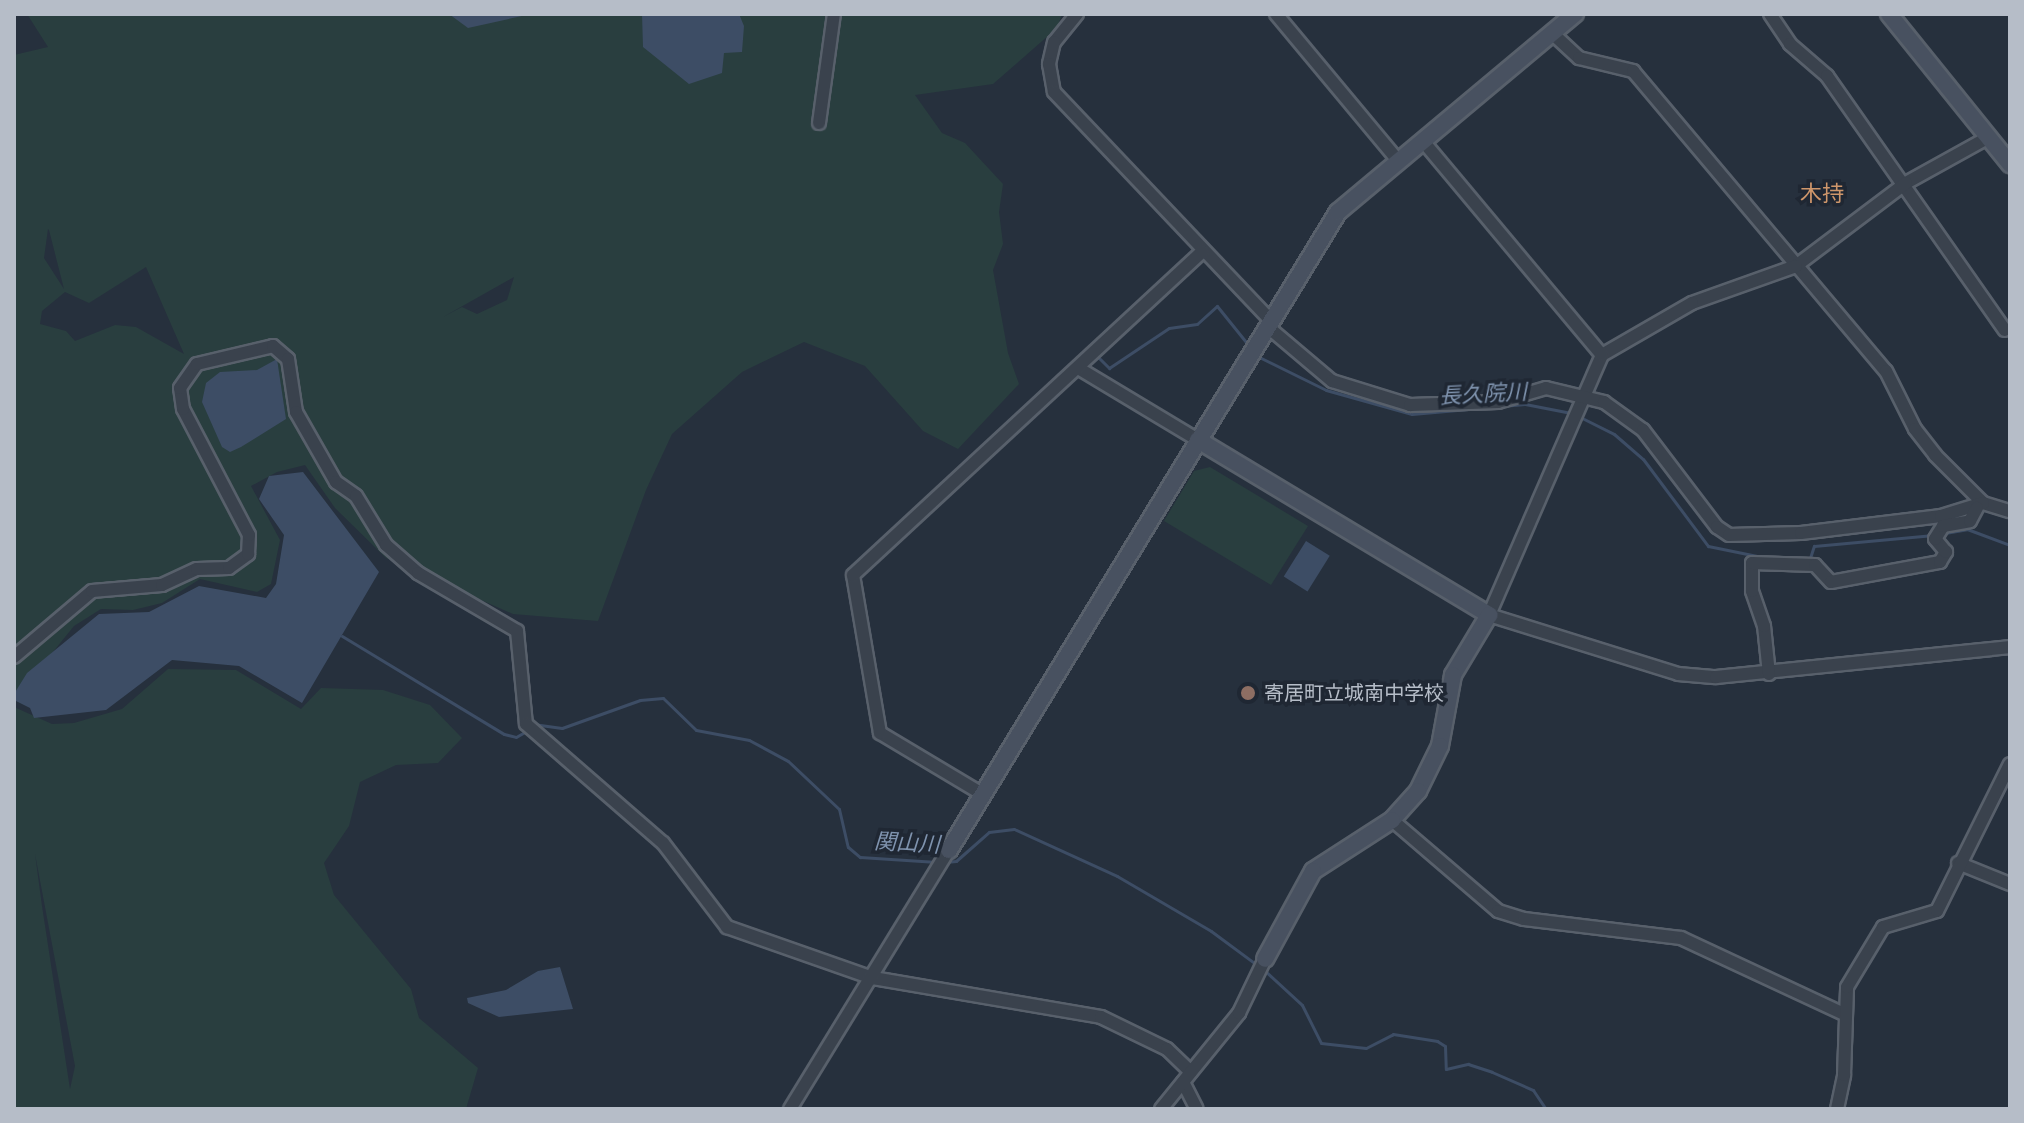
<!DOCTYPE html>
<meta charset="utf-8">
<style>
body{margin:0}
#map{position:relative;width:2024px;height:1123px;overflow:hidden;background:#26303d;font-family:Montserrat,"Noto Sans JP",sans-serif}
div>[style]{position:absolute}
.green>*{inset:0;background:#293e3f}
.water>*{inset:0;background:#3d4d65;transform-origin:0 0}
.stream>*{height:3px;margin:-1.5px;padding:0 1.5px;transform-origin:1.5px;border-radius:1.5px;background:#3d4d65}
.roads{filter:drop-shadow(2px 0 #58606b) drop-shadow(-2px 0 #58606b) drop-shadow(0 2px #58606b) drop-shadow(0 -2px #58606b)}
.street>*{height:12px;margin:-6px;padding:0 6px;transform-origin:6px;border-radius:6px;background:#3a424d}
.secondary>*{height:16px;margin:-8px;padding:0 8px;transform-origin:8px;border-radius:8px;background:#485160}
.dots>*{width:22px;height:22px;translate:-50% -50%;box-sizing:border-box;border:4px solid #1f2733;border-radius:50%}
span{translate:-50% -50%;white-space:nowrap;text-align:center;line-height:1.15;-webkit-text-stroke:7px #1f2733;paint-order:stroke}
.poi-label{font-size:20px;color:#b6bdc8}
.left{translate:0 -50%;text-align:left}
.neighbourhood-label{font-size:22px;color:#cf976b}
.water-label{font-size:22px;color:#7f93ae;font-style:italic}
.frame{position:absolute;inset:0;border:16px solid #b6bdc8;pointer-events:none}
</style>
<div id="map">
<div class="green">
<div style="clip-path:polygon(evenodd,27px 14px,1062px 14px,1057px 28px,993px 84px,915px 95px,942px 133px,965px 143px,1003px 184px,999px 212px,1003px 244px,993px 270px,1008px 353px,1019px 384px,958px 449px,923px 431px,865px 366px,804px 342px,742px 372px,672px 434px,646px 490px,598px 621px,513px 614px,386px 558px,335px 508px,305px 465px,277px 472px,251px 486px,280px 540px,271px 584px,257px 592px,200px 579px,162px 603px,133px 610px,101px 609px,74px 626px,14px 700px,14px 55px,48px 47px,27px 14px,48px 229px,49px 230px,64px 289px,44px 258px,48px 229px,27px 14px,146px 267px,184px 354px,136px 327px,115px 325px,75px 341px,66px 331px,40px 324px,42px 311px,65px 292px,89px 303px,146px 267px,27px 14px,514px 277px,507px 300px,477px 314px,462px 307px,443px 317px,514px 277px)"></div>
<div style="clip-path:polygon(1210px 467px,1308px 526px,1271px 585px,1164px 521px,1194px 471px)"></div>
<div style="clip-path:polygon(evenodd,168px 669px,236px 670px,301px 709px,321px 688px,383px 690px,430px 705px,462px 738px,438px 763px,396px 765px,360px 782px,349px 826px,324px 863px,334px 895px,411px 989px,419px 1018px,478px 1068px,466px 1109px,14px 1109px,14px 707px,52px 724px,74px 723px,122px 709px,168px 669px,35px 854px,75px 1066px,70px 1089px,42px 906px,35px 854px)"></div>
</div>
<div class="water">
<div style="clip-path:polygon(449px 14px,531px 14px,468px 28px)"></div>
<div style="clip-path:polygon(642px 14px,739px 14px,744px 26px,742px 52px,724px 53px,722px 73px,689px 84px,643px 47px)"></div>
<div style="clip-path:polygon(277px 359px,286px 419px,241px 447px,230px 452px,222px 447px,202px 402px,206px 383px,220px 372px,257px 370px)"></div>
<div style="clip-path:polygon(303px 472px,379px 572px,302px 703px,239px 666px,172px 660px,106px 710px,34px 718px,30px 708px,16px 701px,14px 694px,27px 673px,99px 614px,149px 612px,199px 586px,266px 598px,276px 584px,284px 535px,259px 499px,269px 476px)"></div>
<div style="left:1306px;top:541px;width:28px;height:42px;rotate:32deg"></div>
<div style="clip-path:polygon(560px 967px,573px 1009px,499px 1017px,468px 1003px,467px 998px,506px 990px,538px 971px)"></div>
</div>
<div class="stream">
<div style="left:1257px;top:356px;width:77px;rotate:26.2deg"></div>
<div style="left:1326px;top:390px;width:89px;rotate:15.6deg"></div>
<div style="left:1412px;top:414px;width:113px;rotate:-5.1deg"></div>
<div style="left:1525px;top:404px;width:47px;rotate:11.1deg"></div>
<div style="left:1089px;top:365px;width:12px;rotate:-42deg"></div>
<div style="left:1098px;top:357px;width:16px;rotate:45deg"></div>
<div style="left:1109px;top:368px;width:72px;rotate:-33.7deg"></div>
<div style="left:1169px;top:328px;width:28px;rotate:-8deg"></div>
<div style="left:1197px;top:324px;width:27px;rotate:-42deg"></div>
<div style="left:1217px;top:306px;width:53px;rotate:51.2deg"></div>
<div style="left:1578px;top:416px;width:40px;rotate:26.6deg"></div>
<div style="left:1614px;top:434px;width:38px;rotate:41deg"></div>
<div style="left:1643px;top:459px;width:109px;rotate:53.2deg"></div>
<div style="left:1708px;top:546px;width:60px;rotate:11.5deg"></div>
<div style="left:1945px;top:533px;width:22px;rotate:-10deg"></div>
<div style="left:1967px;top:529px;width:46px;rotate:20.4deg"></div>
<div style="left:1809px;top:561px;width:16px;rotate:-72deg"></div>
<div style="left:1814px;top:546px;width:120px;rotate:-5.3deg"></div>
<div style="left:342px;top:636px;width:189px;rotate:31.2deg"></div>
<div style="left:504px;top:734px;width:12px;rotate:14deg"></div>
<div style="left:516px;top:737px;width:14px;rotate:-30deg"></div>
<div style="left:533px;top:724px;width:29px;rotate:8deg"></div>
<div style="left:562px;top:728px;width:83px;rotate:-19.7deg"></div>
<div style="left:640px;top:700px;width:23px;rotate:-5deg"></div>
<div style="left:663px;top:698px;width:46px;rotate:44.1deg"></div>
<div style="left:696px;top:730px;width:54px;rotate:10.7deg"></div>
<div style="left:749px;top:740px;width:44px;rotate:28.3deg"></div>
<div style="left:788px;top:761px;width:70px;rotate:43.3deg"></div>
<div style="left:839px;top:809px;width:39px;rotate:77deg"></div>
<div style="left:848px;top:847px;width:16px;rotate:40deg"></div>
<div style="left:860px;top:857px;width:77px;rotate:3.7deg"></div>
<div style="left:945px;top:862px;width:11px;rotate:-5deg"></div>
<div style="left:956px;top:861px;width:44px;rotate:-41.3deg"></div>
<div style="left:989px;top:832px;width:25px;rotate:-7deg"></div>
<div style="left:1014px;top:829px;width:113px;rotate:24.5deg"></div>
<div style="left:1117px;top:876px;width:109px;rotate:30.3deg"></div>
<div style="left:1211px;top:931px;width:57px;rotate:36.5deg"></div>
<div style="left:1263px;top:969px;width:53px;rotate:42.7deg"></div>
<div style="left:1302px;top:1005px;width:42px;rotate:63.4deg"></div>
<div style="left:1321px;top:1043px;width:45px;rotate:6.3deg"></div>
<div style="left:1366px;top:1048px;width:30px;rotate:-27deg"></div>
<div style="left:1393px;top:1034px;width:45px;rotate:9deg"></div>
<div style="left:1437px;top:1041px;width:9px;rotate:32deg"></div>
<div style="left:1445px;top:1046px;width:23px;rotate:88deg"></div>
<div style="left:1446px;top:1069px;width:23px;rotate:-13deg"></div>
<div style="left:1468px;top:1064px;width:25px;rotate:18deg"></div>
<div style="left:1492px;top:1072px;width:45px;rotate:23.7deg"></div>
<div style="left:1533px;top:1090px;width:23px;rotate:56deg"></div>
</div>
<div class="roads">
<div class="street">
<div style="left:1077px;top:14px;width:36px;rotate:129deg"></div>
<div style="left:1054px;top:42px;width:23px;rotate:103deg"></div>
<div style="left:1049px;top:64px;width:28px;rotate:80deg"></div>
<div style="left:1054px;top:92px;width:315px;rotate:46.5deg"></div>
<div style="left:1276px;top:14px;width:189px;rotate:50.2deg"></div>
<div style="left:1770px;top:14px;width:36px;rotate:56deg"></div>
<div style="left:1790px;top:44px;width:49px;rotate:40.9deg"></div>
<div style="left:1827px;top:76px;width:310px;rotate:55deg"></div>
<div style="left:1552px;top:33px;width:37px;rotate:43deg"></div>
<div style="left:1579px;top:58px;width:56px;rotate:13.5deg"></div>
<div style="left:1633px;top:71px;width:392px;rotate:49.9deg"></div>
<div style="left:1886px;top:371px;width:65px;rotate:63.4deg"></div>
<div style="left:1915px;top:429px;width:33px;rotate:52deg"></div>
<div style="left:1935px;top:455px;width:68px;rotate:45deg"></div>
<div style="left:1983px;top:503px;width:28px;rotate:17deg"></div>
<div style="left:819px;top:123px;width:110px;rotate:-82.2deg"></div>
<div style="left:1989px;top:137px;width:95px;rotate:151deg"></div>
<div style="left:1906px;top:183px;width:138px;rotate:143deg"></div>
<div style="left:1796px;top:266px;width:110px;rotate:160.4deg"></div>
<div style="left:1692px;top:303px;width:104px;rotate:150deg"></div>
<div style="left:1602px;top:355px;width:283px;rotate:113.5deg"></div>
<div style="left:1489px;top:615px;width:198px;rotate:17.3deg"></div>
<div style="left:1678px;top:674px;width:38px;rotate:5deg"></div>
<div style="left:1716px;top:677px;width:296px;rotate:-5.8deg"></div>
<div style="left:1422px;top:140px;width:280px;rotate:50.1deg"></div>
<div style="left:1268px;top:327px;width:84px;rotate:40.2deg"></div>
<div style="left:1332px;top:381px;width:82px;rotate:17.1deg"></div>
<div style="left:1410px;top:405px;width:88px;rotate:-2deg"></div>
<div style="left:1498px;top:402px;width:50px;rotate:-16.3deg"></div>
<div style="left:1546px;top:388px;width:60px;rotate:13.6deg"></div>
<div style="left:1604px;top:402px;width:48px;rotate:35.7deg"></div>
<div style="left:1643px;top:430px;width:122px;rotate:52.7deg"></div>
<div style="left:1717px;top:527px;width:14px;rotate:34deg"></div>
<div style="left:1729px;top:535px;width:72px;rotate:-1.6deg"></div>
<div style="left:1801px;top:533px;width:141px;rotate:-6.9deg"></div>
<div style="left:1941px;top:516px;width:44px;rotate:-17.2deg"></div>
<div style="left:1078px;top:368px;width:140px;rotate:31deg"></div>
<div style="left:14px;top:657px;width:102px;rotate:-40.2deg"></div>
<div style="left:92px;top:591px;width:70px;rotate:-4.9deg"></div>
<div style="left:162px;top:585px;width:38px;rotate:-25deg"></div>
<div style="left:197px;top:569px;width:32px;rotate:-2deg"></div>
<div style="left:229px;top:568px;width:24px;rotate:-36deg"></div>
<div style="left:248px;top:554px;width:19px;rotate:-87deg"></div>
<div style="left:249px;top:535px;width:142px;rotate:-117.6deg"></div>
<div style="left:183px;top:409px;width:21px;rotate:-98deg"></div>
<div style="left:180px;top:388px;width:29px;rotate:-55deg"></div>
<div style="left:197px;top:364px;width:78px;rotate:-13.3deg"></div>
<div style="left:273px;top:346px;width:20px;rotate:41deg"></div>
<div style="left:288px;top:359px;width:54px;rotate:81.4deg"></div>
<div style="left:296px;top:412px;width:81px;rotate:60.3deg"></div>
<div style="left:336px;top:482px;width:24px;rotate:35deg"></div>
<div style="left:356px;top:496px;width:57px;rotate:58.5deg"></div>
<div style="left:386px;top:545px;width:43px;rotate:41.2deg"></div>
<div style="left:418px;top:573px;width:115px;rotate:30.4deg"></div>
<div style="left:517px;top:631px;width:93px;rotate:84.5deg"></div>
<div style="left:526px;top:724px;width:181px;rotate:41deg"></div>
<div style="left:663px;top:843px;width:106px;rotate:52.7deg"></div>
<div style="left:727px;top:927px;width:155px;rotate:19.3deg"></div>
<div style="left:873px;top:978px;width:231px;rotate:9.7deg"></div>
<div style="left:1101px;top:1017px;width:73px;rotate:25.9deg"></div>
<div style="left:1167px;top:1049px;width:33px;rotate:44deg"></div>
<div style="left:1769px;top:674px;width:48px;rotate:-95.9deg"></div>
<div style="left:1764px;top:626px;width:37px;rotate:-109deg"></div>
<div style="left:1752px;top:591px;width:28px;rotate:-90deg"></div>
<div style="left:1752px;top:563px;width:63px;rotate:1.8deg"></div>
<div style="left:1815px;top:565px;width:23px;rotate:47deg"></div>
<div style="left:1831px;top:582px;width:111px;rotate:-10.4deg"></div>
<div style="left:1940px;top:562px;width:12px;rotate:-59deg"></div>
<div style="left:1946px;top:552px;width:17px;rotate:-130deg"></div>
<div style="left:1935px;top:539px;width:15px;rotate:-58deg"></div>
<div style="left:1943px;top:526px;width:27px;rotate:-10deg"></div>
<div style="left:1970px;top:521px;width:15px;rotate:-62deg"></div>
<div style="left:984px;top:795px;width:121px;rotate:-149.2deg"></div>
<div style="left:880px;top:733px;width:160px;rotate:-99.7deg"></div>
<div style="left:853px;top:575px;width:476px;rotate:-42.8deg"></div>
<div style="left:1392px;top:820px;width:140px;rotate:40.6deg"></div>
<div style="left:1498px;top:911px;width:27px;rotate:17deg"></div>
<div style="left:1524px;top:919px;width:158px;rotate:6.9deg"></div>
<div style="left:1681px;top:938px;width:180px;rotate:25deg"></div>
<div style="left:1958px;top:863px;width:56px;rotate:22deg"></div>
<div style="left:1183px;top:1082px;width:30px;rotate:63deg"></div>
<div style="left:790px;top:1109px;width:304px;rotate:-58.5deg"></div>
<div style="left:1161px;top:1109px;width:124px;rotate:-50.9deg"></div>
<div style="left:1239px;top:1013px;width:60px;rotate:-64.3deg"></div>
<div style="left:1837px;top:1109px;width:35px;rotate:-78deg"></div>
<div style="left:1844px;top:1075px;width:88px;rotate:-88deg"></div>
<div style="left:1847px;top:987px;width:70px;rotate:-59deg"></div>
<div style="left:1883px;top:927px;width:56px;rotate:-16.5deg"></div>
<div style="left:1937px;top:911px;width:164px;rotate:-63.6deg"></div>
</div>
<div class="secondary">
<div style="left:1889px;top:14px;width:193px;rotate:51.1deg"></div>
<div style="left:1198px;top:440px;width:340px;rotate:31deg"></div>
<div style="left:1489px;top:615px;width:70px;rotate:121deg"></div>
<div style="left:1453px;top:675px;width:72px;rotate:100.4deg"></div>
<div style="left:1440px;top:746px;width:50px;rotate:116.1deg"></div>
<div style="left:1418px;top:791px;width:39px;rotate:132deg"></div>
<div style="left:1392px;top:820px;width:94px;rotate:147.2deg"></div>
<div style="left:1313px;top:871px;width:100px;rotate:118.6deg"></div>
<div style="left:949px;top:850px;width:747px;rotate:-58.63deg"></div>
<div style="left:1338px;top:212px;width:309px;rotate:-39.9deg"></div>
</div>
</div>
<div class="dots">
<div style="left:1248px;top:693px;background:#8d6e63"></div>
</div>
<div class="poi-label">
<span class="left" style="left:1264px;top:693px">寄居町立城南中学校</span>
</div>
<div class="neighbourhood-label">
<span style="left:1822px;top:194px">木持</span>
</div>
<div class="water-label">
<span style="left:1483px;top:394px;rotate:-3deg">長久院川</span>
<span style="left:907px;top:843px;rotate:3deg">関山川</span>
</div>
<div class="frame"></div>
</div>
